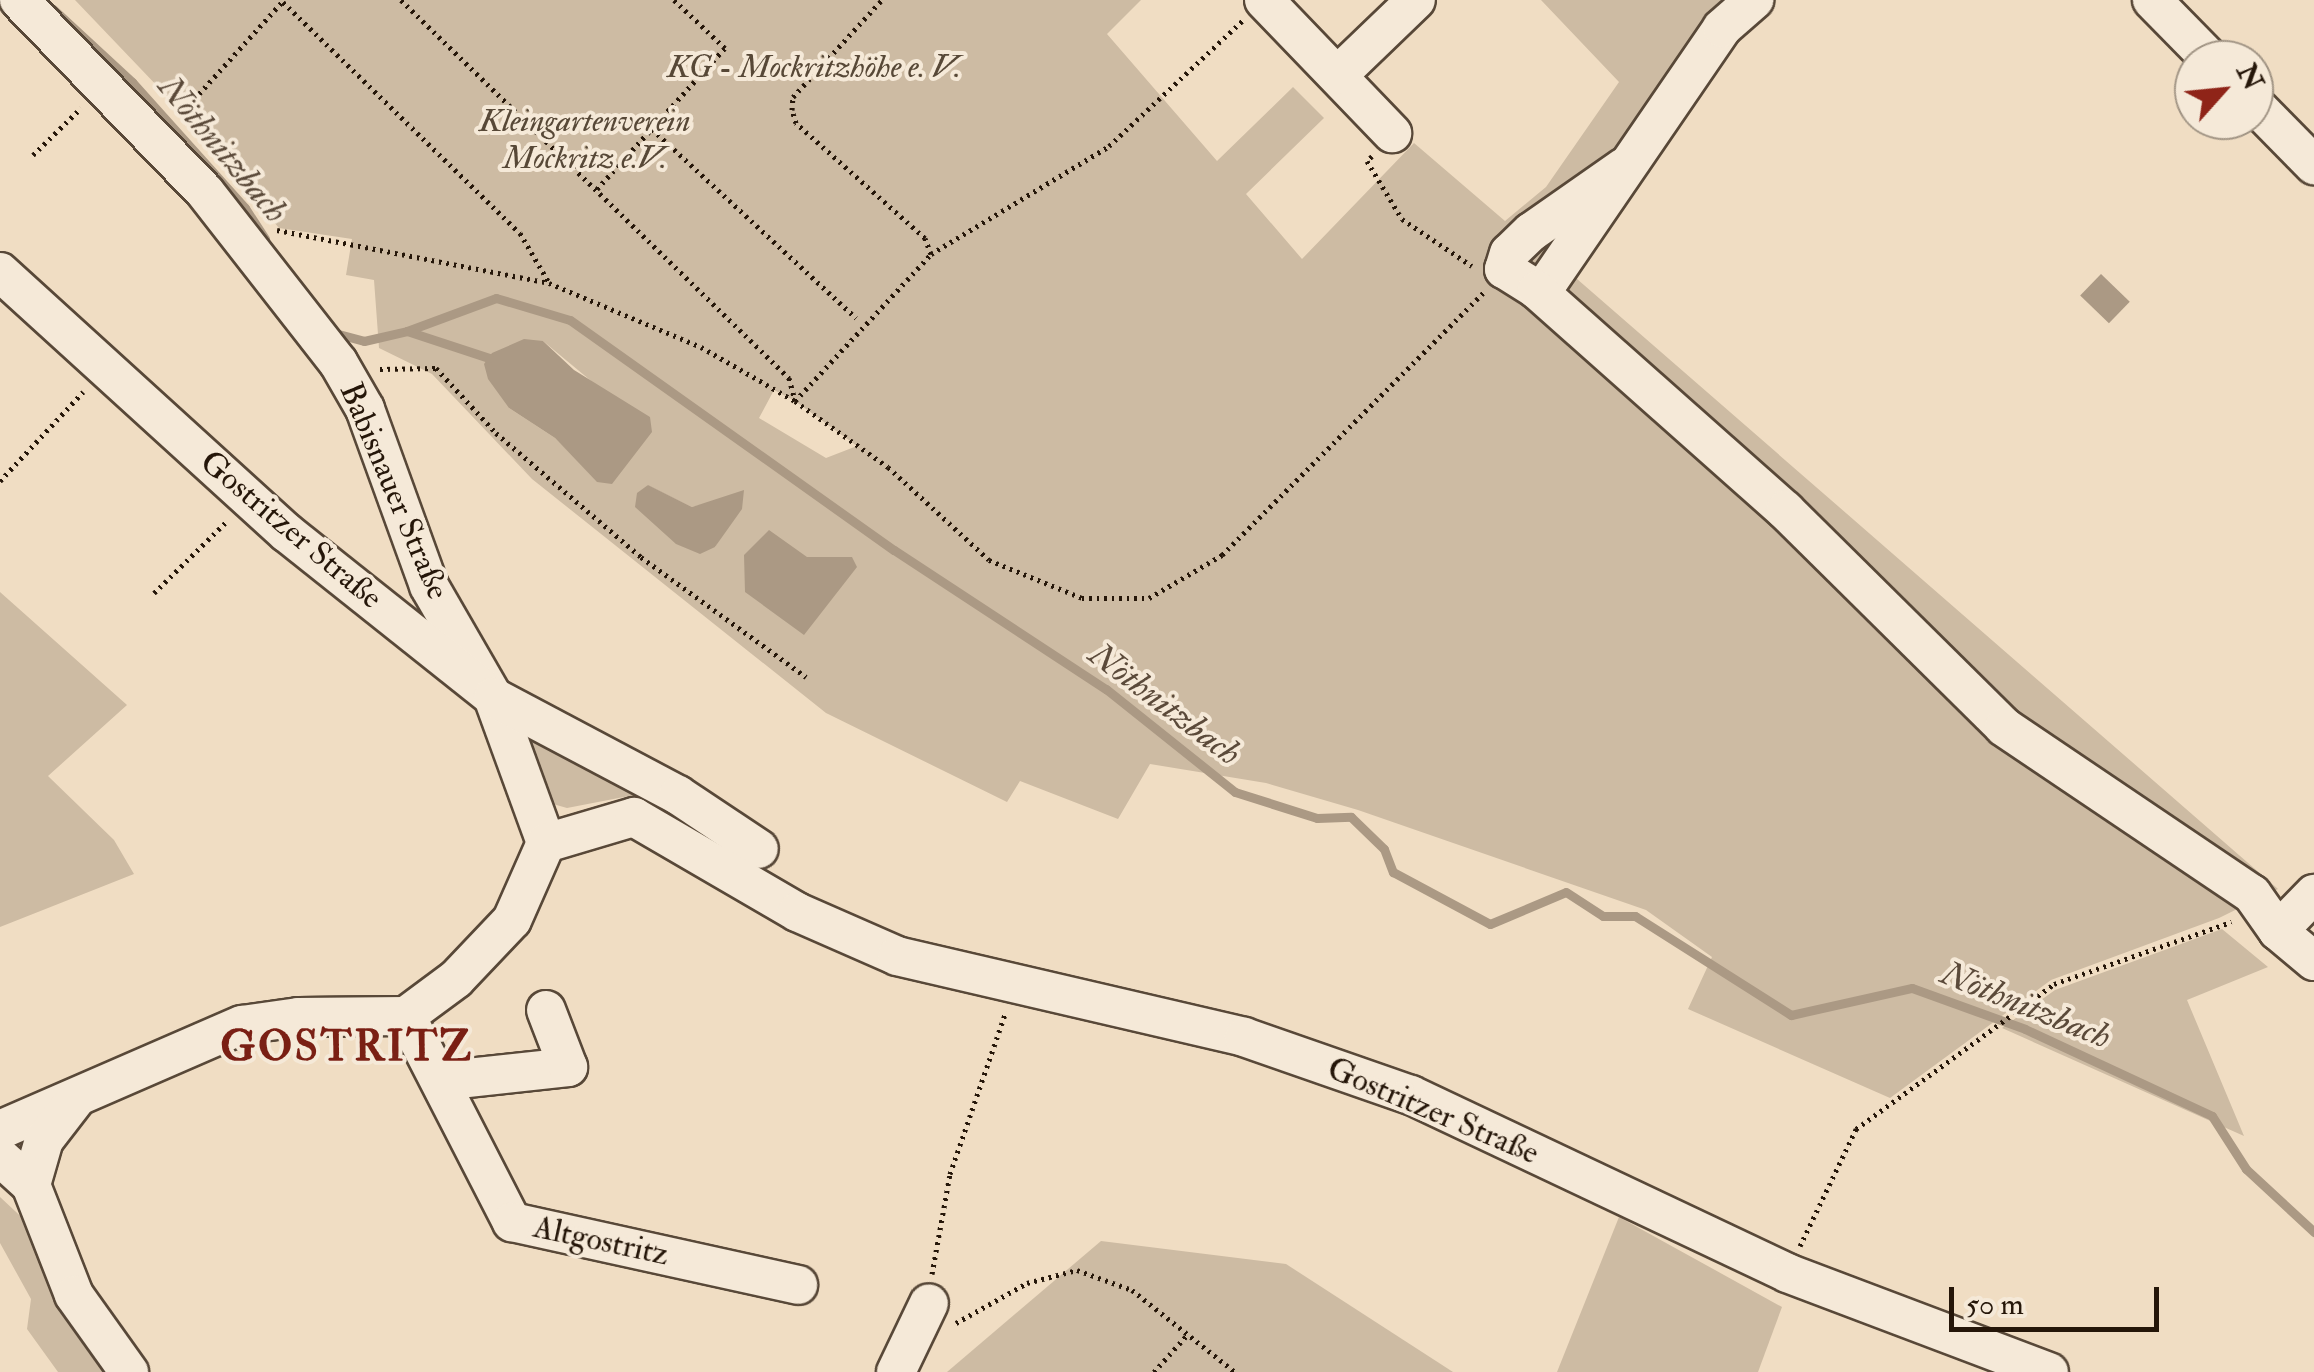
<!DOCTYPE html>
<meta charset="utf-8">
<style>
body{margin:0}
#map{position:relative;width:2314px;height:1372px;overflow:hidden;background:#f0ddc3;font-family:"IM FELL Double Pica",serif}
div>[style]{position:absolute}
.green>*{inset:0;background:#cdbba3}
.water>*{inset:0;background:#ab9984;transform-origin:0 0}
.stream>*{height:9px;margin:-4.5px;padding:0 4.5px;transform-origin:4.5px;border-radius:4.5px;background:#ab9984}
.path>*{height:5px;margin-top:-2.5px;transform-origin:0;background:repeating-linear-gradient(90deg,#251609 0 2.5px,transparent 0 7.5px)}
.roads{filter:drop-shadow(2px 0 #584838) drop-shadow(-2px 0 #584838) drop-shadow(0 2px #584838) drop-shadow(0 -2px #584838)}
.minor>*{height:38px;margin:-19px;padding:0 19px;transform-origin:19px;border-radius:19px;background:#f5e9d8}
span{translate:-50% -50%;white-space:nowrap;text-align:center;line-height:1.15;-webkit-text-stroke:8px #f5e9d8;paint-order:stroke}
.park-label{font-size:32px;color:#574837;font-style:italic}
.street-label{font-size:32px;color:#251609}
.water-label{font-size:35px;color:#5b4a3a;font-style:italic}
.district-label{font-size:42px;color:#7a1f14;font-weight:700;letter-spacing:2.5px}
.north{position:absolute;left:2174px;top:40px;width:100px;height:100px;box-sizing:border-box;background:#f5e9d8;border:2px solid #a29585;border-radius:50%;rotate:63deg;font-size:28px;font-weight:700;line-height:40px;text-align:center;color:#251609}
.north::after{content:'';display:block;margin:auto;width:35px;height:45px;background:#8f2418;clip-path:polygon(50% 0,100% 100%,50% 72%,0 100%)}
.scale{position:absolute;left:1949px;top:1287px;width:210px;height:45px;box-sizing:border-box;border:5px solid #251609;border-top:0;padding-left:12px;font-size:30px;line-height:35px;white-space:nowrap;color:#251609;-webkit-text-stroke:8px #f5e9d8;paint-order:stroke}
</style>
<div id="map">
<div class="green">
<div style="clip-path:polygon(evenodd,75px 0,1141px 0,1107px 34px,1217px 161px,1293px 87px,1324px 118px,1246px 194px,1302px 259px,1414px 143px,1505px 221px,1546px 187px,1619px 82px,1541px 0,1736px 0,1569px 272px,2278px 889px,2219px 918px,2051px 980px,1890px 1098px,1688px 1009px,1712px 957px,1646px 910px,1358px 810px,1266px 783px,1150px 764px,1118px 819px,1020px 781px,1007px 802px,826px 713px,532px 479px,432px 374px,379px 348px,374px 280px,346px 275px,352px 239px,279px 228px,182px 112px,75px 0,543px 341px,596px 385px,597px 481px,555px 438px,509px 408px,543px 341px,75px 0,774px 390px,795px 401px,857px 446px,826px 458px,759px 418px,774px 390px,75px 0,647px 485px,692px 507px,712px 502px,725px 530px,715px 547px,647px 485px)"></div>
<div style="clip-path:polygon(0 592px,127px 705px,48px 776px,114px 840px,134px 874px,0 927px)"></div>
<div style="clip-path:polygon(517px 722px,661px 794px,745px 864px,657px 805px,629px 796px,567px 808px,546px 802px,535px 757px)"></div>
<div style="clip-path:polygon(2222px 929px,2268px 967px,2187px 1000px,2244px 1136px,2002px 1028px,2055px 990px)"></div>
<div style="clip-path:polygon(0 1197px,30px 1225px,113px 1372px,58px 1372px,27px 1329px,31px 1299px,0 1243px)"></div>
<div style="clip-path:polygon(1619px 1217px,1782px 1307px,1758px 1372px,1557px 1372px)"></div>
<div style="clip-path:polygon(1101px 1241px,1286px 1264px,1453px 1372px,947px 1372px)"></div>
</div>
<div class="water">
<div style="left:2101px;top:274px;width:40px;height:30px;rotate:44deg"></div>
<div style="clip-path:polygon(524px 339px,543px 341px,574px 370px,650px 417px,652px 432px,612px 484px,597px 482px,555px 438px,509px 408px,488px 379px,484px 364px,492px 353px)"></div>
<div style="clip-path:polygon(648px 485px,692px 507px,744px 490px,742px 509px,715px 547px,700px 554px,676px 544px,635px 507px,637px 493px)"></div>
<div style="clip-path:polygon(769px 530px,807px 557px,852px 557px,857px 567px,804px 635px,745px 592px,744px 555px)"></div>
</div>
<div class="stream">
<div style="left:53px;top:9px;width:108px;rotate:42.7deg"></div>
<div style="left:132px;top:82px;width:169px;rotate:48.1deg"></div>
<div style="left:245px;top:208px;width:37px;rotate:57deg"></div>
<div style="left:407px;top:331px;width:95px;rotate:-20.3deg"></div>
<div style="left:496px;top:298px;width:77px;rotate:16.6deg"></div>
<div style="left:570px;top:320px;width:397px;rotate:35.4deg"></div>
<div style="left:894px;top:550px;width:254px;rotate:33.3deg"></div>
<div style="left:1106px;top:689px;width:165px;rotate:38.6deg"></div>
<div style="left:1235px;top:792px;width:86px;rotate:17.6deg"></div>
<div style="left:1317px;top:818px;width:34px;rotate:-2deg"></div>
<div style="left:1351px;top:817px;width:46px;rotate:44.1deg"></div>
<div style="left:1384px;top:849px;width:25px;rotate:69deg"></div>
<div style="left:1393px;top:872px;width:110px;rotate:28.2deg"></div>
<div style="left:1490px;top:924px;width:82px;rotate:-22.8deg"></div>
<div style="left:1566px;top:892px;width:44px;rotate:33deg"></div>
<div style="left:1603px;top:916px;width:32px"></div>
<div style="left:1635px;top:916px;width:185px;rotate:32.4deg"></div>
<div style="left:1791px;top:1015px;width:124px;rotate:-12.6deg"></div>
<div style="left:1912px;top:988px;width:120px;rotate:19.9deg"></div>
<div style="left:2025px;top:1029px;width:206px;rotate:24.9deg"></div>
<div style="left:2212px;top:1116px;width:63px;rotate:57.3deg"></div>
<div style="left:2246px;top:1169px;width:93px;rotate:42.8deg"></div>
<div style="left:331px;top:332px;width:34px;rotate:15deg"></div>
<div style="left:364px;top:341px;width:44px;rotate:-13.1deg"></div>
<div style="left:407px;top:331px;width:86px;rotate:18.2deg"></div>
</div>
<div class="path">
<div style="left:401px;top:0;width:542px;rotate:44.25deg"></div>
<div style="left:789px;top:378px;width:24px;rotate:75deg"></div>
<div style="left:283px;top:2px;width:331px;rotate:44.3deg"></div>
<div style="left:520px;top:233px;width:56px;rotate:59.7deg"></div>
<div style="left:179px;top:116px;width:154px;rotate:-47.9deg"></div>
<div style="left:652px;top:129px;width:278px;rotate:42.8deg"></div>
<div style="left:33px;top:155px;width:67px;rotate:-44.4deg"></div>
<div style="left:1372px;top:156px;width:7px;rotate:135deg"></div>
<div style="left:1367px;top:161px;width:68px;rotate:58.9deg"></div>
<div style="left:1402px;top:219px;width:84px;rotate:33.9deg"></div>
<div style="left:597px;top:189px;width:190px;rotate:-47.8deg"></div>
<div style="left:725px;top:48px;width:70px;rotate:-136.7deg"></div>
<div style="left:277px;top:230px;width:277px;rotate:11deg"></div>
<div style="left:549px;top:283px;width:165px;rotate:22.8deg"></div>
<div style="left:701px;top:347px;width:108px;rotate:29.9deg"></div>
<div style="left:795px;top:401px;width:114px;rotate:35.4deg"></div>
<div style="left:888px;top:467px;width:137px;rotate:42.6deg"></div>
<div style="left:989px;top:560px;width:100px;rotate:22.2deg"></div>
<div style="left:1082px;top:598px;width:67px"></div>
<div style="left:1149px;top:598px;width:85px;rotate:-30.5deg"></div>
<div style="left:1222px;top:555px;width:373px;rotate:-45.1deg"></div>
<div style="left:931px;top:254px;width:208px;rotate:-31.2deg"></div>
<div style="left:1109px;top:146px;width:183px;rotate:-43.2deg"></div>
<div style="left:380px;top:369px;width:56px;rotate:-1deg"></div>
<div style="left:436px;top:368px;width:88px;rotate:47.3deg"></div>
<div style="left:496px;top:433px;width:191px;rotate:40.5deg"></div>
<div style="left:641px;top:557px;width:204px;rotate:36deg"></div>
<div style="left:795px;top:401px;width:200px;rotate:-47.2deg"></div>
<div style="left:931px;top:254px;width:17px;rotate:-111deg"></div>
<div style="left:925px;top:238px;width:173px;rotate:-138.3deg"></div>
<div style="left:796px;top:123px;width:14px;rotate:-107deg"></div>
<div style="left:792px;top:110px;width:13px;rotate:-86deg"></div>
<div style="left:793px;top:97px;width:132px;rotate:-47.5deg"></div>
<div style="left:0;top:481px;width:122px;rotate:-47deg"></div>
<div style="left:154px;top:593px;width:103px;rotate:-44.6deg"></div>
<div style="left:1800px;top:1246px;width:130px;rotate:-64.4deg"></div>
<div style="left:1856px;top:1129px;width:245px;rotate:-36.2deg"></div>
<div style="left:2054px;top:984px;width:188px;rotate:-19.3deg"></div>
<div style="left:932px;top:1274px;width:102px;rotate:-79.8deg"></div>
<div style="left:950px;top:1174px;width:172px;rotate:-71deg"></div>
<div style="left:956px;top:1323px;width:81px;rotate:-29.4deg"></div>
<div style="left:1027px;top:1283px;width:52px;rotate:-14.6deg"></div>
<div style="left:1077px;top:1270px;width:59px;rotate:20deg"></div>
<div style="left:1132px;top:1290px;width:132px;rotate:38.5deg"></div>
<div style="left:1154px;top:1372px;width:51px;rotate:-48.2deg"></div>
</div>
<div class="roads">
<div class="minor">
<div style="left:19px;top:0;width:267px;rotate:45.9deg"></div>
<div style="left:205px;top:192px;width:216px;rotate:52deg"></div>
<div style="left:338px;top:362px;width:54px;rotate:60.1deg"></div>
<div style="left:365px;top:409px;width:188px;rotate:70.1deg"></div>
<div style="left:429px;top:586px;width:128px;rotate:60deg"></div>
<div style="left:493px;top:697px;width:155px;rotate:70deg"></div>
<div style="left:1264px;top:0;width:185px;rotate:46.1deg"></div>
<div style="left:2152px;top:0;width:84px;rotate:45.5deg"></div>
<div style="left:1338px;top:75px;width:108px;rotate:-43.9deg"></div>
<div style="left:2254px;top:104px;width:86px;rotate:45.5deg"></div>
<div style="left:1624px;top:167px;width:113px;rotate:145deg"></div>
<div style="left:1531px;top:232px;width:30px;rotate:136deg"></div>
<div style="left:1509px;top:253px;width:17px;rotate:107deg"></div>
<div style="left:1504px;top:269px;width:39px;rotate:32deg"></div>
<div style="left:1537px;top:290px;width:15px;rotate:-37deg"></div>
<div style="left:1549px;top:281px;width:306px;rotate:-55.6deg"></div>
<div style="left:1722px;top:28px;width:43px;rotate:-41.2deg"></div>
<div style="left:0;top:272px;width:388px;rotate:42.3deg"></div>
<div style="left:287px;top:533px;width:263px;rotate:38.5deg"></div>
<div style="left:493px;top:697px;width:209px;rotate:27.9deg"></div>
<div style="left:678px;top:795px;width:97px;rotate:33.7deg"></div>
<div style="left:1537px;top:290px;width:332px;rotate:41.6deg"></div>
<div style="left:1785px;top:510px;width:308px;rotate:44.7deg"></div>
<div style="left:2004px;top:727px;width:299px;rotate:34deg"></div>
<div style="left:2252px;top:894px;width:45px;rotate:54.9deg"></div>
<div style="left:2278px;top:931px;width:47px;rotate:39.8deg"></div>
<div style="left:2278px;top:931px;width:52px;rotate:-45.8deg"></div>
<div style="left:406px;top:1016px;width:232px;rotate:62.8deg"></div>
<div style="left:512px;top:1222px;width:293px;rotate:12.4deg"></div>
<div style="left:440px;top:1081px;width:129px;rotate:-6.2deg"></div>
<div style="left:568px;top:1067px;width:61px;rotate:-111.1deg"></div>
<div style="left:0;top:1130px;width:264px;rotate:-23.5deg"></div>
<div style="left:242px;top:1025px;width:57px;rotate:-8.1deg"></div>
<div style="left:298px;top:1017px;width:108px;rotate:-0.5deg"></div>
<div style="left:406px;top:1016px;width:62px;rotate:-36.5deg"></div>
<div style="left:456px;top:979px;width:81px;rotate:-46.5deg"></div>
<div style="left:512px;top:920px;width:84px;rotate:-66.2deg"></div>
<div style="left:546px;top:843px;width:92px;rotate:-16.5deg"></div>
<div style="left:634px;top:817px;width:189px;rotate:30.2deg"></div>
<div style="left:797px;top:912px;width:109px;rotate:23.7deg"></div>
<div style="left:897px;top:956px;width:356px;rotate:13.1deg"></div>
<div style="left:1244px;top:1037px;width:177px;rotate:19.2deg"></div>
<div style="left:1411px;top:1095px;width:416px;rotate:25.3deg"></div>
<div style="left:1787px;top:1273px;width:280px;rotate:20.7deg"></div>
<div style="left:0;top:1157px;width:42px;rotate:42.1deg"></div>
<div style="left:31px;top:1185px;width:118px;rotate:68.6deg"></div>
<div style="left:74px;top:1295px;width:95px;rotate:54.5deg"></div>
<div style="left:31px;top:1185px;width:47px;rotate:-73.9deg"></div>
<div style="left:44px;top:1140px;width:51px;rotate:-52.2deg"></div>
<div style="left:896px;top:1372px;width:76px;rotate:-64.4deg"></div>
</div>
</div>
<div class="park-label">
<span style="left:814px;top:67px">KG - Mockritzhöhe e. V.</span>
<span style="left:585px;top:140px">Kleingartenverein<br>Mockritz e.V.</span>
</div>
<div class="street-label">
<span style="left:394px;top:491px;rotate:67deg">Babisnauer Straße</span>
<span style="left:291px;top:530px;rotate:40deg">Gostritzer Straße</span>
<span style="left:1433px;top:1111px;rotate:23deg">Gostritzer Straße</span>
<span style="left:601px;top:1241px;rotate:12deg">Altgostritz</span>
</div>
<div class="water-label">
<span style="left:223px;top:149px;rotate:50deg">Nöthnitzbach</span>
<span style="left:1165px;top:704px;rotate:37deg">Nöthnitzbach</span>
<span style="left:2026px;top:1005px;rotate:22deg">Nöthnitzbach</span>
</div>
<div class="district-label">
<span style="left:347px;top:1047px">GOSTRITZ</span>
</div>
<div class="north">N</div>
<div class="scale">50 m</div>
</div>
